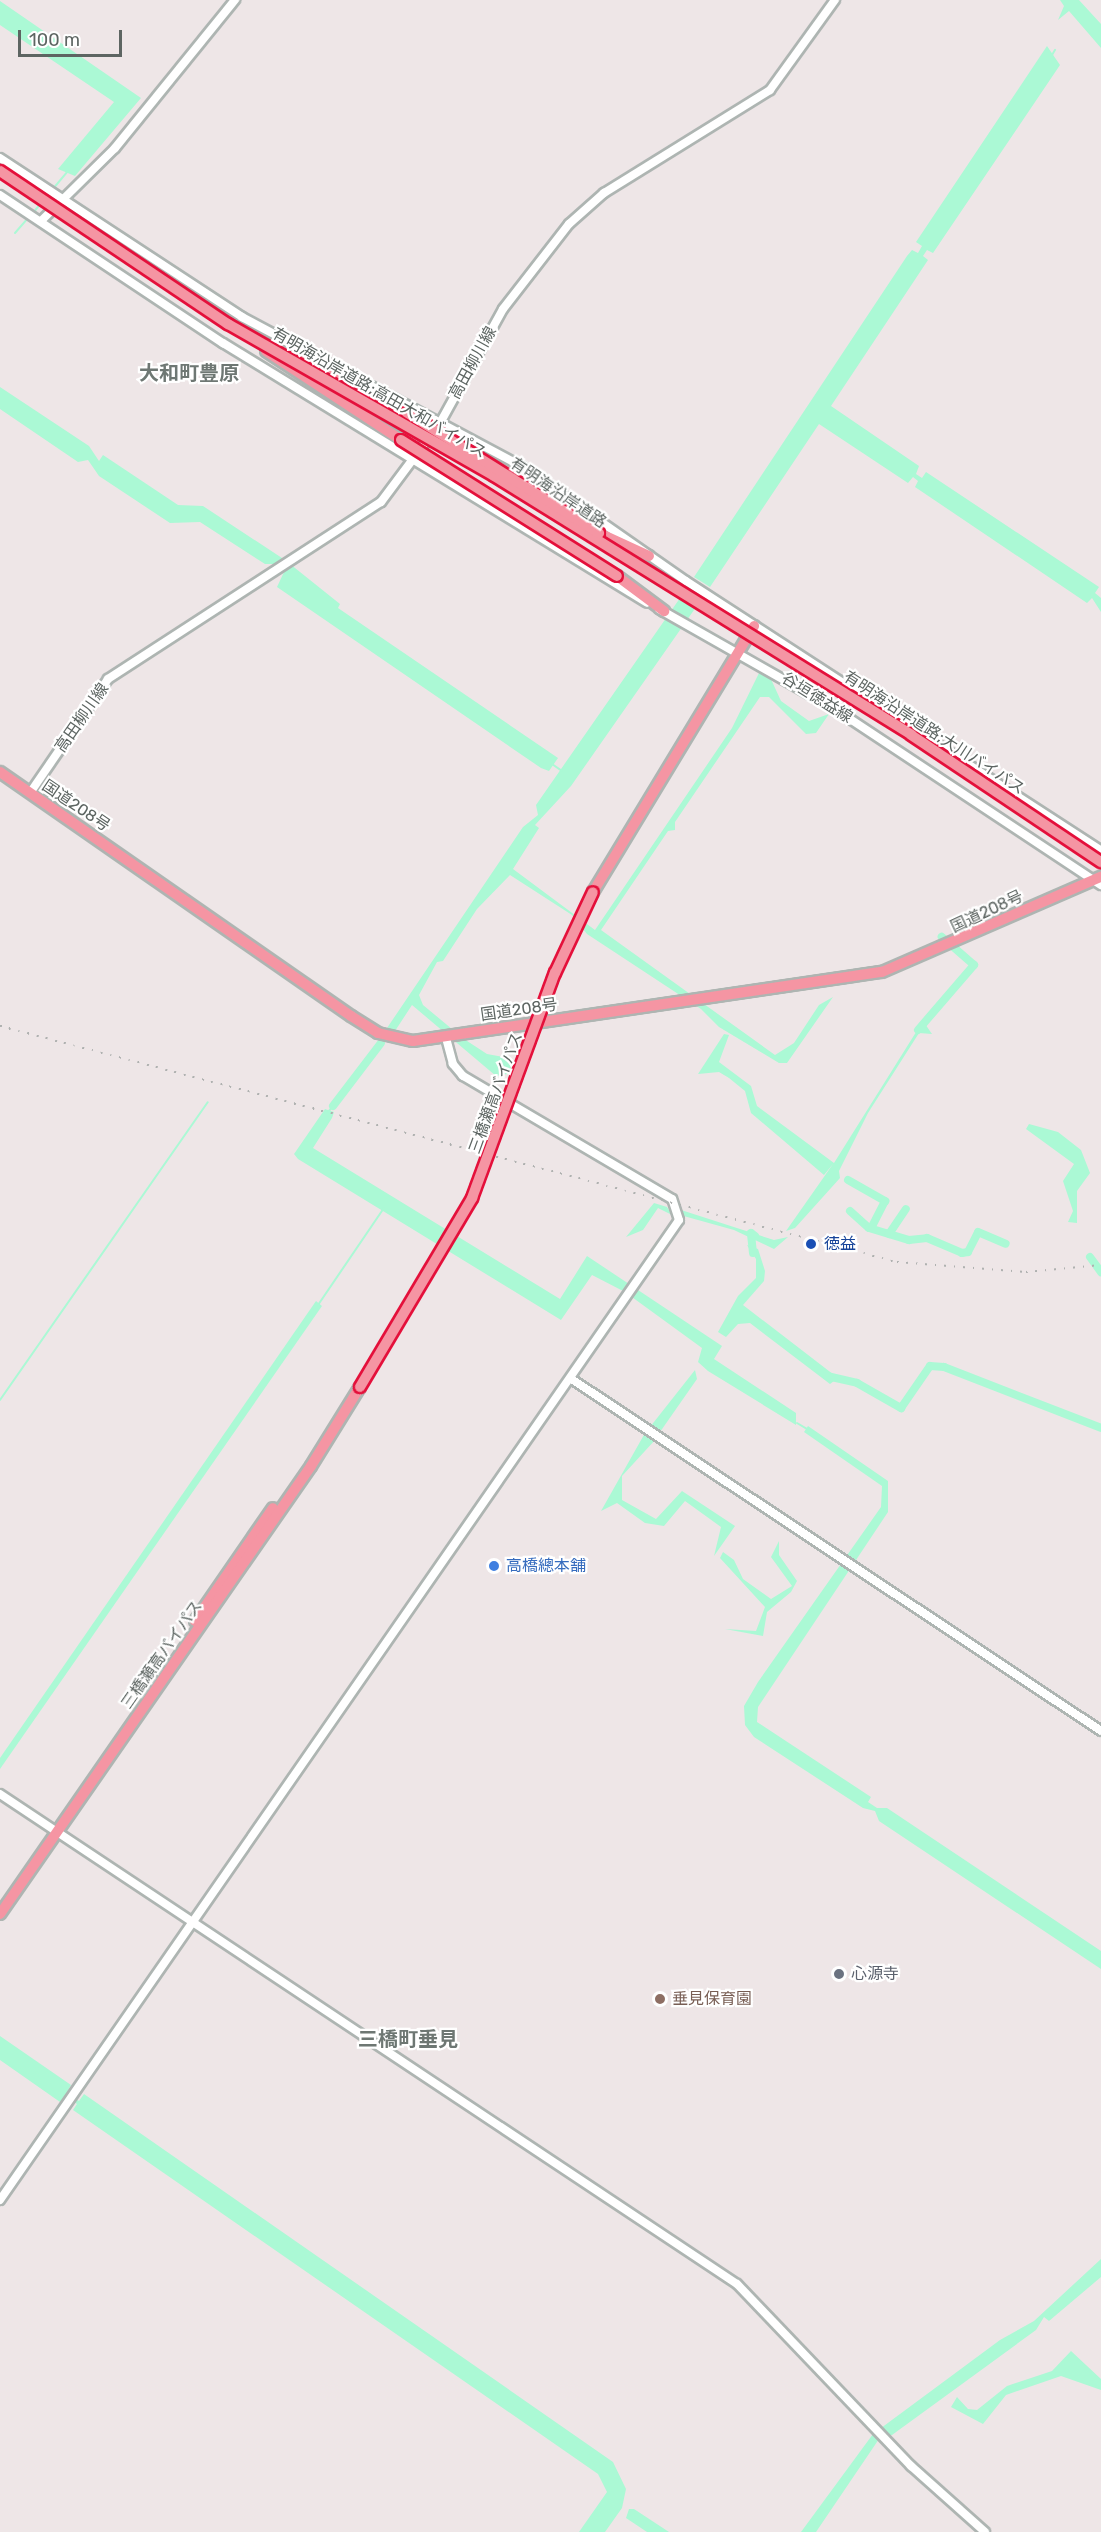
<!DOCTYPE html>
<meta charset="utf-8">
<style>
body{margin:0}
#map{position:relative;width:1101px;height:2532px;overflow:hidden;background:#eee6e7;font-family:Rubik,"Noto Sans JP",sans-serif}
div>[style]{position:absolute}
.water>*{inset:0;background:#abf9d5}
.stream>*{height:2px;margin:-1px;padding:0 1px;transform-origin:1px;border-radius:1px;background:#abf9d5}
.canal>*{height:8px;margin:-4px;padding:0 4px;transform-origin:4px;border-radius:4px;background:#abf9d5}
.roads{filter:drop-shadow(2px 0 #aeb5b2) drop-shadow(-2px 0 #aeb5b2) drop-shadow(0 2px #aeb5b2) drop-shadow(0 -2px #aeb5b2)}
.secondary>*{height:8px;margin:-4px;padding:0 4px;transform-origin:4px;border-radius:4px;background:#fff}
.highway>*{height:10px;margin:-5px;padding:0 5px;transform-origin:5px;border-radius:5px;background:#f595a3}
.rail>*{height:2px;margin-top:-1px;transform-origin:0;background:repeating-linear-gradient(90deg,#afb1b0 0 1.5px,transparent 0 9.5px)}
.bridges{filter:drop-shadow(2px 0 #e4103b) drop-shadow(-2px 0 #e4103b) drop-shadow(0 2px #e4103b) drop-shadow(0 -2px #e4103b)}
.highway-bridge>*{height:10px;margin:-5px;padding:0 5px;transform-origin:5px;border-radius:5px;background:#f595a3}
.dots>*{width:16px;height:16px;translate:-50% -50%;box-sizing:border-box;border:3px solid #fff;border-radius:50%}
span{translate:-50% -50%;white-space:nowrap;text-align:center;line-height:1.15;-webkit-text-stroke:4.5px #fff;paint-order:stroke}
.street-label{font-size:16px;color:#5d6562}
.transit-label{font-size:16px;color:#164399}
.left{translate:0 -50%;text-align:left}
.shop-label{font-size:16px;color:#366cbe}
.worship-label{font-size:16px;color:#5b616d}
.education-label{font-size:16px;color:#785e54}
.quarter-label{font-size:20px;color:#6e7773;font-weight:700}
.scale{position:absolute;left:18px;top:30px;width:104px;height:27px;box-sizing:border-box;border:3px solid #5d6562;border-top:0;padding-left:8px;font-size:18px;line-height:21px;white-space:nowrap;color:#5d6562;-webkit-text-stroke:4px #fff;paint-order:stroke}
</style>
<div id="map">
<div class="water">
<div style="clip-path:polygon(1060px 0,1079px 0,1101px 24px,1101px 48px,1069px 11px,1058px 20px,1064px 6px)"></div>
<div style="clip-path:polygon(0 1px,141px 98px,75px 176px,58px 169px,114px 102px,0 25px)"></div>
<div style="clip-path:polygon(1047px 46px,1060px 65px,933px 253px,927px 250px,923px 256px,928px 260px,831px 406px,919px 466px,916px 474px,922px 478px,926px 472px,1099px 587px,1095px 593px,1101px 598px,1101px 612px,1092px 598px,1087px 603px,915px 487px,918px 481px,913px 477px,908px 483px,819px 424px,710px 587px,694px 577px,907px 256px,912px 250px,918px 253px,922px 246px,916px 242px)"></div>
<div style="clip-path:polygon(0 387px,89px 446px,99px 461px,103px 455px,178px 505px,203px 506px,285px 560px,340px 604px,338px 608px,558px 758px,549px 771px,541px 768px,277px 587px,284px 572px,279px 564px,265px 564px,200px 522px,170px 523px,99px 476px,88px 460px,78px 462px,0 409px)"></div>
<div style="clip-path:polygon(687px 588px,701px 600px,571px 786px,535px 825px,539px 828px,513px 869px,595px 930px,732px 728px,760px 671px,770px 677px,781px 701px,809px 721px,829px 714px,816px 733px,806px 734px,769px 697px,760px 697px,675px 822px,675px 830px,668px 831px,601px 930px,775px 1055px,794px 1043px,819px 1005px,833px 997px,787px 1063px,779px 1063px,719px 1027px,701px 1009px,587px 934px,572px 915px,510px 875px,477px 909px,443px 961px,437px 962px,419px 995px,423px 1005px,464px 1039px,487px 1054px,509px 1058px,512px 1073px,496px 1076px,412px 1005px,395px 1031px,387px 1028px,523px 827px,538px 815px,536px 805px)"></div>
<div style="clip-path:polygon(923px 1021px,932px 1034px,919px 1033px,868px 1113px,839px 1171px,840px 1178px,795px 1228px,786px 1231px,833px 1164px,824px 1175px,751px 1113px,745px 1091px,729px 1078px,719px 1072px,698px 1074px,724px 1034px,729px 1035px,719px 1062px,751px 1086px,757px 1106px,834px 1163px)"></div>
<div style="clip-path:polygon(325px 1109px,334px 1112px,332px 1118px,313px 1148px,560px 1299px,587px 1256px,722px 1346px,714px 1359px,796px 1413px,796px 1425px,708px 1371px,698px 1362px,702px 1348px,625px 1292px,592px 1275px,561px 1320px,298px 1159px,294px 1154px)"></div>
<div style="clip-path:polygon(1029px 1124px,1058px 1132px,1081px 1150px,1090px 1173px,1077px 1191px,1077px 1223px,1068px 1222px,1073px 1211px,1063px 1181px,1074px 1164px,1026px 1129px)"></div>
<div style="clip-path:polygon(654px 1203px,667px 1207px,672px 1215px,658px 1208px,643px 1230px,626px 1237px)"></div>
<div style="clip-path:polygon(678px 1209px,774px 1240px,788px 1237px,774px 1249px,734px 1230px,680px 1215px)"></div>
<div style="clip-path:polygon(747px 1245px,758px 1249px,765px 1271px,764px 1281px,743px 1305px,838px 1378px,830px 1384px,750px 1323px,738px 1324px,726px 1337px,718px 1332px,738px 1296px,756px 1278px,756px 1259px)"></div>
<div style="clip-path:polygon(316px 1301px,322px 1306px,0 1769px,0 1758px)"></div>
<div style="clip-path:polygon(695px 1370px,697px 1379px,660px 1432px,650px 1427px)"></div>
<div style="clip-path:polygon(808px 1426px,888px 1481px,888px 1512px,758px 1707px,757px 1722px,871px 1797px,868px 1802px,877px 1808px,887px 1808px,1101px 1951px,1101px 1969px,879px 1821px,875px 1811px,863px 1808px,754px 1737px,745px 1725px,744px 1706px,758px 1682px,881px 1507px,882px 1486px,804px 1432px)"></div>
<div style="clip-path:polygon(645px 1433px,656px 1439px,622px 1476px,622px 1500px,656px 1519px,682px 1491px,735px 1526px,714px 1556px,721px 1527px,685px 1501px,664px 1526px,645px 1523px,617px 1503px,601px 1511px)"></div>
<div style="clip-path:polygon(779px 1541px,779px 1555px,797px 1581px,791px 1592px,767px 1612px,763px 1636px,725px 1629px,756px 1631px,765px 1607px,720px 1558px,723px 1552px,734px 1560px,743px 1579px,771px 1599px,792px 1586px,771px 1557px)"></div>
<div style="clip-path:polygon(0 2036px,71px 2085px,67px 2092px,79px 2101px,84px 2094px,613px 2462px,626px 2489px,622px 2508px,605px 2532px,579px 2532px,607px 2492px,598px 2474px,73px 2110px,77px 2104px,65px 2096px,60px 2102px,0 2060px)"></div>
<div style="clip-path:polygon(1101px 2259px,1101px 2277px,1049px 2321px,1044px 2317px,1036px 2330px,892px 2435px,879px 2439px,816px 2532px,801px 2532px,873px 2434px,1000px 2340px,1034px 2321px)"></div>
<div style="clip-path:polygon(1071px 2351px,1101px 2379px,1101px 2390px,1061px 2376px,1006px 2395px,983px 2424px,951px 2407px,957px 2397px,968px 2409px,977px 2410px,1007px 2386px,1052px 2371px)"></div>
<div style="clip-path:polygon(629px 2509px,634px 2509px,669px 2532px,647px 2532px,626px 2518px)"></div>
</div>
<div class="stream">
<div style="left:1052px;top:55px;width:6px;rotate:-59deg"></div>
<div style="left:52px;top:190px;width:25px;rotate:-50deg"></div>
<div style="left:33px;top:213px;width:13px;rotate:-51deg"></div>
<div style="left:15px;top:233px;width:21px;rotate:-49deg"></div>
<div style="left:552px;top:764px;width:12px;rotate:35deg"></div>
<div style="left:328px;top:1112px;width:8px;rotate:-50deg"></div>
<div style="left:318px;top:1305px;width:117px;rotate:-55.8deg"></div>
<div style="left:0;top:1400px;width:363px;rotate:-55.1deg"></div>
<div style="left:797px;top:1423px;width:12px;rotate:31deg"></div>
</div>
<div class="canal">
<div style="left:918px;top:1030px;width:86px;rotate:-49.3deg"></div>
<div style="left:974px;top:965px;width:43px;rotate:-138.8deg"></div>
<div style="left:333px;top:1106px;width:79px;rotate:-52.7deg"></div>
<div style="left:848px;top:1180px;width:43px;rotate:29.6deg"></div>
<div style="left:885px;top:1201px;width:27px;rotate:117deg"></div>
<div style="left:850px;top:1211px;width:25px;rotate:42deg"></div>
<div style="left:869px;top:1228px;width:42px;rotate:16.7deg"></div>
<div style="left:909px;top:1240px;width:18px;rotate:-6deg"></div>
<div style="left:927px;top:1238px;width:38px;rotate:23deg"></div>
<div style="left:962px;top:1253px;width:6px;rotate:-9deg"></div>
<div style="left:968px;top:1252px;width:22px;rotate:-63deg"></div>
<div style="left:978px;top:1232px;width:30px;rotate:23deg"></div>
<div style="left:889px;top:1234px;width:30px;rotate:-56deg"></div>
<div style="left:753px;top:1253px;width:20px;rotate:-96deg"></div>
<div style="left:751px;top:1233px;width:5px;rotate:37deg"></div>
<div style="left:1090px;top:1257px;width:19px;rotate:54deg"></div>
<div style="left:827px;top:1376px;width:31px;rotate:13deg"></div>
<div style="left:857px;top:1383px;width:51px;rotate:29.6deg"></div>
<div style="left:901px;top:1408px;width:51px;rotate:-55.4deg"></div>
<div style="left:930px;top:1366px;width:14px;rotate:4deg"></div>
<div style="left:944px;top:1367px;width:168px;rotate:21.2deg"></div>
</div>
<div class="roads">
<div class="secondary">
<div style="left:0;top:158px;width:290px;rotate:33.3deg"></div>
<div style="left:242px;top:317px;width:316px;rotate:28.1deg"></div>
<div style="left:521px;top:466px;width:201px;rotate:34.9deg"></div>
<div style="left:686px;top:581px;width:495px;rotate:33deg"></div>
<div style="left:0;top:195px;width:268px;rotate:33.6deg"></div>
<div style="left:223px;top:343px;width:497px;rotate:31.5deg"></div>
<div style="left:41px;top:221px;width:104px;rotate:-44.6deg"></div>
<div style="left:115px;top:148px;width:191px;rotate:-51deg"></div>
<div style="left:439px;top:425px;width:132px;rotate:-61.1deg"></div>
<div style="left:503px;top:309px;width:108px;rotate:-52.2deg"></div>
<div style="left:569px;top:224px;width:47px;rotate:-41.5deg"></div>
<div style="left:604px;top:193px;width:195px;rotate:-31.8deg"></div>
<div style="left:770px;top:90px;width:111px;rotate:-54.2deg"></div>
<div style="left:659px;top:609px;width:202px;rotate:29.6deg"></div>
<div style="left:835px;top:709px;width:319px;rotate:33.5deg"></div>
<div style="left:30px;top:793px;width:138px;rotate:-55.6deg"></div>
<div style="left:108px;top:679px;width:325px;rotate:-33deg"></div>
<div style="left:381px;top:502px;width:84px;rotate:-53.3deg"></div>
<div style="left:573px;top:1380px;width:634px;rotate:33.61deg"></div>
<div style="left:0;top:1794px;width:885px;rotate:33.62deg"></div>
<div style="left:737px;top:2284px;width:252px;rotate:46.3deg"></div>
<div style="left:911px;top:2466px;width:99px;rotate:41.7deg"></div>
<div style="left:0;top:2200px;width:1192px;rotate:-55.28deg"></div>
<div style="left:679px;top:1220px;width:22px;rotate:-108deg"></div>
<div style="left:672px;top:1199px;width:243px;rotate:-149.5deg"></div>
<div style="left:463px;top:1076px;width:16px;rotate:-130deg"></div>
<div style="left:453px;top:1064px;width:28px;rotate:-105deg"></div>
</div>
<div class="highway">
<div style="left:266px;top:351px;width:162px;rotate:33.4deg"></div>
<div style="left:301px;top:361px;width:117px;rotate:25.9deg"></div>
<div style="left:599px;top:533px;width:55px;rotate:24.7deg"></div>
<div style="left:617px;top:576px;width:59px;rotate:36.7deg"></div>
<div style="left:0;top:772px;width:427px;rotate:34.8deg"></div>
<div style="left:351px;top:1016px;width:32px;rotate:32deg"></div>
<div style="left:378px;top:1033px;width:36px;rotate:13deg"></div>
<div style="left:413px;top:1041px;width:474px;rotate:-8.4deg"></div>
<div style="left:882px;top:972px;width:239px;rotate:-23.5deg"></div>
<div style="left:593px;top:892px;width:311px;rotate:-58.8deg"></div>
<div style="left:195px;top:1621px;width:137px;rotate:-55.4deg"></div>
<div style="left:0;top:1914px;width:545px;rotate:-55.23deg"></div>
<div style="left:311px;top:1466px;width:93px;rotate:-58.2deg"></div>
</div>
</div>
<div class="rail">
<div style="left:0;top:1026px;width:928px;rotate:14.74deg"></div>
<div style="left:897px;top:1262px;width:129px;rotate:4.4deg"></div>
<div style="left:1026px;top:1272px;width:75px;rotate:-5.3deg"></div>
</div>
<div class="bridges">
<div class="highway-bridge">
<div style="left:0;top:171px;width:275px;rotate:33.9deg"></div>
<div style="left:228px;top:324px;width:306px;rotate:29.7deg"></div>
<div style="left:494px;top:476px;width:491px;rotate:31.8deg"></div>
<div style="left:911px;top:735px;width:229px;rotate:33.8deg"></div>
<div style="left:406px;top:412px;width:228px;rotate:32.1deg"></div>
<div style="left:401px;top:440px;width:255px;rotate:32.2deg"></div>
<div style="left:360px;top:1387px;width:220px;rotate:-59.3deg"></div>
<div style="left:472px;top:1198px;width:240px;rotate:-69.8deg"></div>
<div style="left:555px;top:973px;width:89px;rotate:-64.9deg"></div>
</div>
</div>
<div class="dots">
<div style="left:811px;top:1244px;background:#1a4fb4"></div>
<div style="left:494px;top:1566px;background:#3f7fe0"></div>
<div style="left:839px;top:1974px;background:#6b7280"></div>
<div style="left:660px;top:1999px;background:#8d6e63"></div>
</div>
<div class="street-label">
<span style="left:473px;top:363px;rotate:-61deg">高田柳川線</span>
<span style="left:379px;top:393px;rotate:30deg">有明海沿岸道路;高田大和バイパス</span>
<span style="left:558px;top:493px;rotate:34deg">有明海沿岸道路</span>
<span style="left:817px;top:698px;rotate:32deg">谷垣徳益線</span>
<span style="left:82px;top:718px;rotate:-55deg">高田柳川線</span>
<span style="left:934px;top:733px;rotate:33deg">有明海沿岸道路;大川バイパス</span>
<span style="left:76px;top:806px;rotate:34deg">国道208号</span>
<span style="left:987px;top:912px;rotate:-25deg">国道208号</span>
<span style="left:519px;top:1010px;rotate:-8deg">国道208号</span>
<span style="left:496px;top:1093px;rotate:-70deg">三橋瀬高バイパス</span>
<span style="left:162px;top:1655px;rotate:-55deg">三橋瀬高バイパス</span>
</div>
<div class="transit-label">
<span class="left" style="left:824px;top:1244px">徳益</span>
</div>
<div class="shop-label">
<span class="left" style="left:506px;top:1566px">高橋總本舗</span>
</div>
<div class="worship-label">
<span class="left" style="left:851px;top:1974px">心源寺</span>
</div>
<div class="education-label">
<span class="left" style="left:672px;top:1999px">垂見保育園</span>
</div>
<div class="quarter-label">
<span style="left:189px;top:373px">大和町豊原</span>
<span style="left:408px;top:2039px">三橋町垂見</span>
</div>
<div class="scale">100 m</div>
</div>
